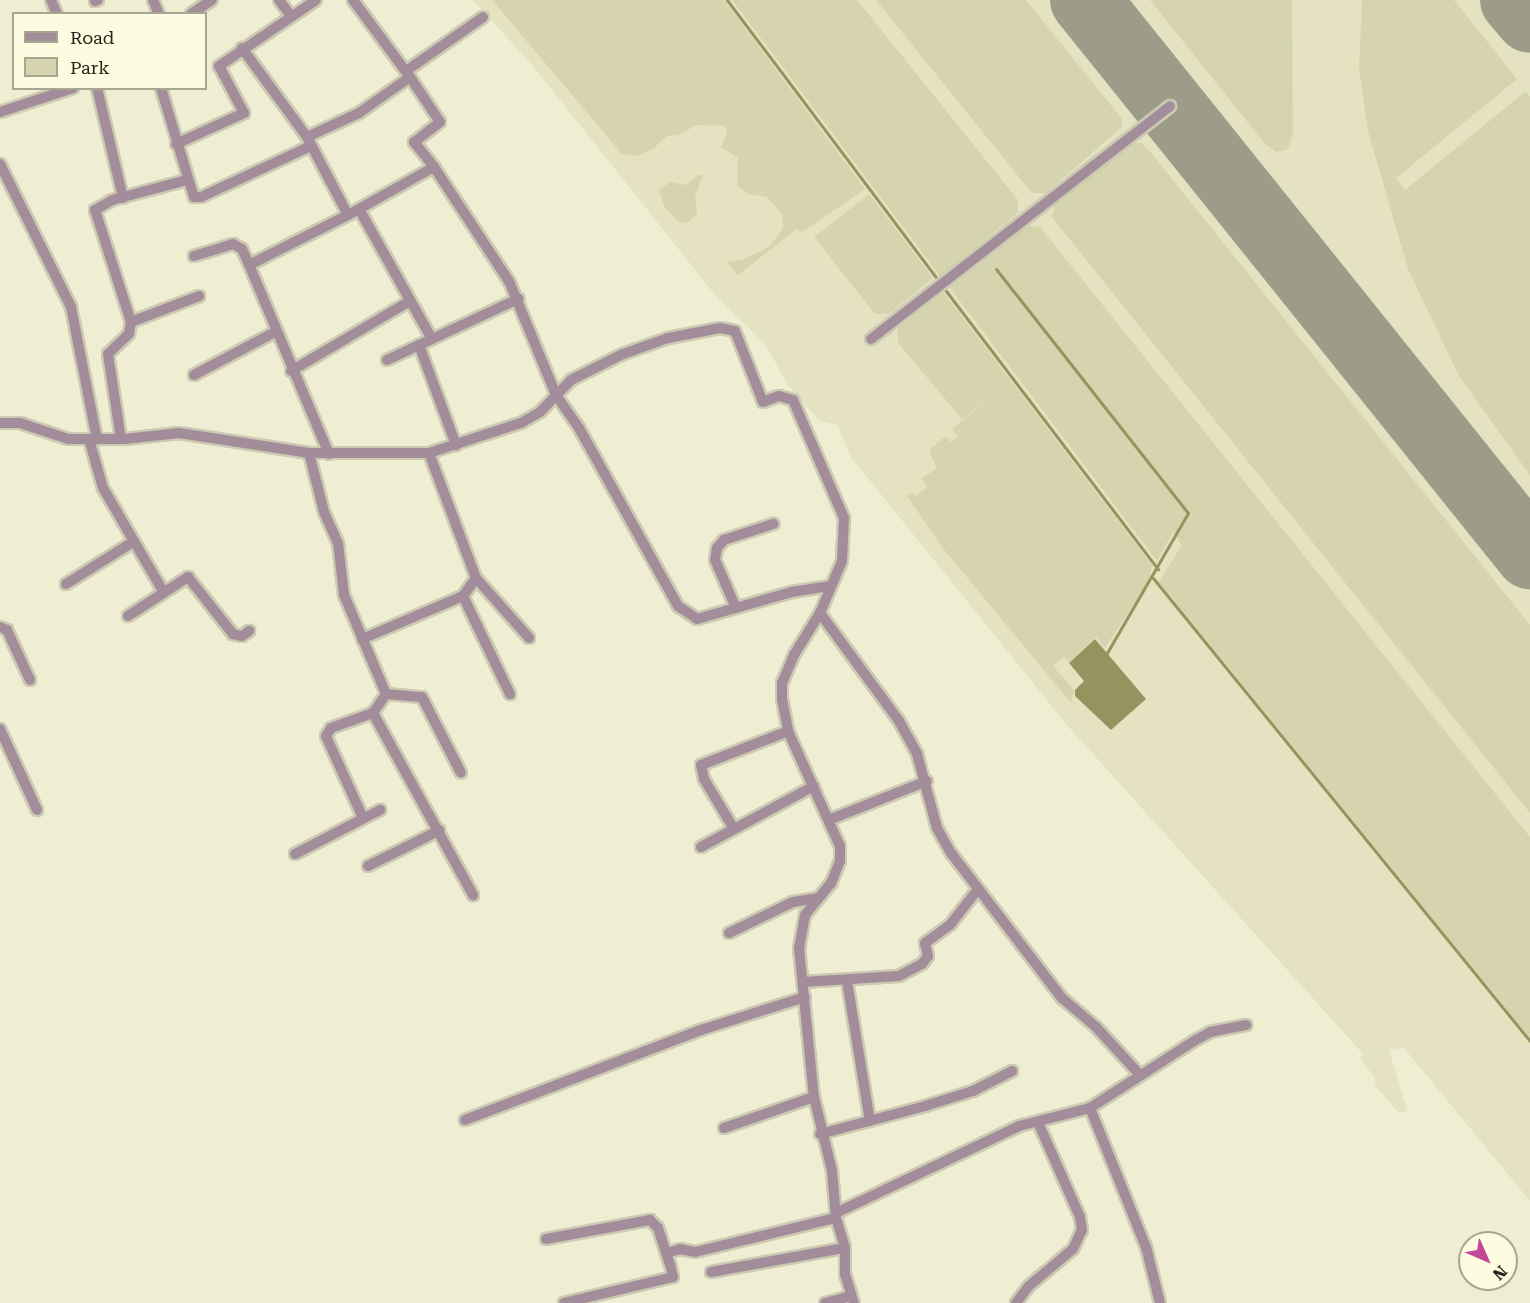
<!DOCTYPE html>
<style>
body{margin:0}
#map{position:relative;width:1530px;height:1303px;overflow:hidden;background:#efeed3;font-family:"Roboto Serif",serif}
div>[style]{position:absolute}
.built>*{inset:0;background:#e4e2c0}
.green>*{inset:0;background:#d6d4ae}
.water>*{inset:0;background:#96935e}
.stream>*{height:3px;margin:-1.5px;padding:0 1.5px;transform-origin:1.5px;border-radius:1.5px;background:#96935e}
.taxiway>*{height:28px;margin:-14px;padding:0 14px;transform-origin:14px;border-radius:14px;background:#9c9c88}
.runway>*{height:70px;margin:-35px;padding:0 35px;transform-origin:35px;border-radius:35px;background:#9c9c88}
.roads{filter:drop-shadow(2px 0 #cbcab2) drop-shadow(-2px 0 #cbcab2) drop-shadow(0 2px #cbcab2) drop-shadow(0 -2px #cbcab2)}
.minor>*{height:10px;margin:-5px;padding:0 5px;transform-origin:5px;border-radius:5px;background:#a48d9a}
span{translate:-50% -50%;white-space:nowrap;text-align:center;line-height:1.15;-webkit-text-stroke:5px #fdfce0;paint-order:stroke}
.legend{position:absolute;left:12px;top:12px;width:195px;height:78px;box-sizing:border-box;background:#fdfce0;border:2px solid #a7a691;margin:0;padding:8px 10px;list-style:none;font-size:18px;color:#26251b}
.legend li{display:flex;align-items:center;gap:12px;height:30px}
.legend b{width:30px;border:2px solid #a7a691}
.north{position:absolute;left:1458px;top:1231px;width:60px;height:60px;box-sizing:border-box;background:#fdfce0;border:2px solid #a7a691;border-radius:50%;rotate:135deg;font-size:16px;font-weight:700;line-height:24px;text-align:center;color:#26251b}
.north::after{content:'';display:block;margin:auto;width:21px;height:27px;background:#c44898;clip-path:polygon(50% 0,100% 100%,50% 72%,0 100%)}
</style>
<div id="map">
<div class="built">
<div style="clip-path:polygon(473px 0,1530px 0,1530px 1201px,1404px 1048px,1389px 1049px,1407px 1111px,1399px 1113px,1375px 1085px,1375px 1078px,1360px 1058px,1363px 1054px,1067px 725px,850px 456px,838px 425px,820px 421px,787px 384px,766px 345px,715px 295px,533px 66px)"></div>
</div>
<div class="green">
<div style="clip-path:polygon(492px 0,724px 0,865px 189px,801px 233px,797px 229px,738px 275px,726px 262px,742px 260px,769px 247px,783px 228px,782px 214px,767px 197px,748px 194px,737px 185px,738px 158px,721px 147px,727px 132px,725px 126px,696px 125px,679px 135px,667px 136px,653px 149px,636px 156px,622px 154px)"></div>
<div style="clip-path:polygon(732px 0,857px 0,1018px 200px,1018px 213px,940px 276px)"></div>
<div style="clip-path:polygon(876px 0,1026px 0,1122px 119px,1122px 127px,1046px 193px,1032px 193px)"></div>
<div style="clip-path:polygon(1150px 0,1292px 0,1293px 133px,1288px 149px,1276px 152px,1265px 144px)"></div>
<div style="clip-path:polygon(1362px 0,1454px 0,1517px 79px,1396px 178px,1405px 190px,1526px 91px,1530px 97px,1530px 475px,1459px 376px,1408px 269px,1368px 131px,1359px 69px)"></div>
<div style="clip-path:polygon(1131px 143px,1141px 143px,1152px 154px,1530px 625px,1530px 813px,1051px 216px,1057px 202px)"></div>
<div style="clip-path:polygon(699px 175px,703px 175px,695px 196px,697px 215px,686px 223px,677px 220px,665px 208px,659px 190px,670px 182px,686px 185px)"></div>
<div style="clip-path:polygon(869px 194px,933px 278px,890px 313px,875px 314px,814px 237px)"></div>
<div style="clip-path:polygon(1028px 226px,1040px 227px,1530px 837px,1530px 1038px,1159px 582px,1182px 545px,1173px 532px,1157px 561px,950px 288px)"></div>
<div style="clip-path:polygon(944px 293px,1152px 565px,1150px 579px,1105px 648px,1096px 637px,1069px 662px,1064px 657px,1053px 666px,1074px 690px,1071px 703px,942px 547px,907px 496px,912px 492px,916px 496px,927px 487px,921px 478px,937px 469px,929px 450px,946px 436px,951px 442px,958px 437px,952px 429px,995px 393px,962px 419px,898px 343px,898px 328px)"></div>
</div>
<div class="water">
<div style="clip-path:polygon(1095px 639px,1146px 699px,1111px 730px,1075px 696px,1075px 690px,1084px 681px,1069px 663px)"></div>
</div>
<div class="stream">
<div style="left:727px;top:0;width:352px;rotate:53deg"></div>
<div style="left:996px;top:269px;width:310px;rotate:51.8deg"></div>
<div style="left:1188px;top:513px;width:162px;rotate:120.1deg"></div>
<div style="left:943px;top:287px;width:355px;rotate:52.7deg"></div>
<div style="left:1153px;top:578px;width:597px;rotate:50.85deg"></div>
</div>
<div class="taxiway">
<div style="left:1517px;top:538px;width:16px;rotate:35deg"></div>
</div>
<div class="runway">
<div style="left:1085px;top:0;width:711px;rotate:51.23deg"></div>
<div style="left:1515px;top:0;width:23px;rotate:50deg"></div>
</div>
<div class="roads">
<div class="minor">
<div style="left:51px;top:0;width:15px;rotate:67deg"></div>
<div style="left:153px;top:0;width:15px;rotate:67deg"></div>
<div style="left:279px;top:0;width:20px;rotate:53deg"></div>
<div style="left:353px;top:0;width:96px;rotate:53.5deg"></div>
<div style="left:95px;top:1px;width:3px;rotate:-18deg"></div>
<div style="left:191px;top:14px;width:25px;rotate:-34deg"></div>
<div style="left:242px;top:48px;width:110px;rotate:53.9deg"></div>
<div style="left:406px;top:71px;width:94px;rotate:-35deg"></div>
<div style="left:97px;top:88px;width:113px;rotate:76.7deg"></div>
<div style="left:161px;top:88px;width:114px;rotate:73.2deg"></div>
<div style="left:194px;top:197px;width:7px"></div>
<div style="left:201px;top:197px;width:121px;rotate:-24.9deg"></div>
<div style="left:0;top:112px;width:77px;rotate:-18.2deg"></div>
<div style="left:176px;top:144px;width:75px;rotate:-24.5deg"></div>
<div style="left:244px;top:113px;width:53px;rotate:-118deg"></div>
<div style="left:219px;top:66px;width:117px;rotate:-34.2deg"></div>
<div style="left:0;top:164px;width:160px;rotate:63.6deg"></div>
<div style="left:71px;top:307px;width:135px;rotate:78.9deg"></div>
<div style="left:434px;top:167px;width:136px;rotate:56.7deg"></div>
<div style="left:509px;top:281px;width:123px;rotate:67.6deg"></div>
<div style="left:556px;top:395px;width:40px;rotate:55.1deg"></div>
<div style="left:579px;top:428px;width:204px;rotate:60.9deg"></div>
<div style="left:678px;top:606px;width:23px;rotate:34deg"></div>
<div style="left:697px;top:619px;width:99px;rotate:-15.9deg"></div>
<div style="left:792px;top:592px;width:39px;rotate:-9deg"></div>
<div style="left:359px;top:209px;width:149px;rotate:60.7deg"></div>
<div style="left:194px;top:256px;width:41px;rotate:-17.1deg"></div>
<div style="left:233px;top:244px;width:10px;rotate:29deg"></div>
<div style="left:242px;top:249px;width:17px;rotate:66deg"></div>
<div style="left:131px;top:322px;width:73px;rotate:-20.9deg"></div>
<div style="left:871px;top:339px;width:379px;rotate:-37.9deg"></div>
<div style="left:419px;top:345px;width:107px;rotate:69.7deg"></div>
<div style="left:387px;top:360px;width:145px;rotate:-25deg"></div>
<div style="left:291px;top:371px;width:138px;rotate:-30.5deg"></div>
<div style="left:194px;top:375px;width:92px;rotate:-28deg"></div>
<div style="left:0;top:423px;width:20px"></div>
<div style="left:20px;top:423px;width:51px;rotate:18.4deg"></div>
<div style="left:68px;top:439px;width:57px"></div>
<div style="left:125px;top:439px;width:54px;rotate:-6.3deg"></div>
<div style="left:179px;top:433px;width:132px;rotate:8.7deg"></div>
<div style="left:309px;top:453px;width:120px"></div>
<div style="left:429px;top:453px;width:97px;rotate:-18.1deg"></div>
<div style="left:521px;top:423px;width:22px;rotate:-30deg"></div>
<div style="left:540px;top:412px;width:45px;rotate:-45.9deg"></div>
<div style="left:571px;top:380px;width:58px;rotate:-26.6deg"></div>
<div style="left:623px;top:354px;width:48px;rotate:-19.6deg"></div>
<div style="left:668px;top:338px;width:53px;rotate:-10.9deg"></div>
<div style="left:720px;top:328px;width:15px;rotate:11deg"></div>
<div style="left:735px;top:331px;width:76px;rotate:68.5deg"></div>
<div style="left:763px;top:402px;width:17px;rotate:-21deg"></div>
<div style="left:779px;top:396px;width:15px;rotate:16deg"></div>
<div style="left:793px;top:400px;width:129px;rotate:66.6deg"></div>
<div style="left:844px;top:518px;width:43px;rotate:92.7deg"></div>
<div style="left:842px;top:561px;width:56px;rotate:112.9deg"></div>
<div style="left:820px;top:613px;width:49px;rotate:121.8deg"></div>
<div style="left:794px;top:655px;width:30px;rotate:113deg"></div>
<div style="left:782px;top:683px;width:16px;rotate:90deg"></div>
<div style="left:782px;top:699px;width:33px;rotate:79deg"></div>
<div style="left:788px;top:731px;width:126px;rotate:65.7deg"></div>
<div style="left:840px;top:846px;width:15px;rotate:90deg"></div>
<div style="left:840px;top:861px;width:24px;rotate:112deg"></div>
<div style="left:831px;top:883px;width:41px;rotate:129.1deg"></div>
<div style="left:805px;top:915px;width:34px;rotate:100deg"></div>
<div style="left:799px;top:948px;width:150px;rotate:84.3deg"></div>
<div style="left:814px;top:1097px;width:76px;rotate:76.3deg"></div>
<div style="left:832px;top:1171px;width:47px;rotate:85.1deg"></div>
<div style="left:836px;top:1218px;width:31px;rotate:73deg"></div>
<div style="left:845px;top:1248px;width:26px;rotate:90deg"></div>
<div style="left:845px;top:1274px;width:30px;rotate:73deg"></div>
<div style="left:89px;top:439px;width:51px;rotate:74.1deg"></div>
<div style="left:103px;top:488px;width:119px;rotate:59.8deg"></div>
<div style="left:121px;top:439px;width:86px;rotate:-98.7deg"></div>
<div style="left:108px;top:354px;width:29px;rotate:-44deg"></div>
<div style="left:129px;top:334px;width:12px;rotate:-81deg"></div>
<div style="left:131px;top:322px;width:118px;rotate:-107.8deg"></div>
<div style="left:95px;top:210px;width:20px;rotate:-30deg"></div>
<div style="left:112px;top:200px;width:78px;rotate:-14.9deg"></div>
<div style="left:309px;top:453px;width:61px;rotate:75.7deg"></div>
<div style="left:324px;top:512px;width:34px;rotate:66deg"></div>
<div style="left:338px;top:543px;width:52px;rotate:83.4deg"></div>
<div style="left:344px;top:595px;width:108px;rotate:67deg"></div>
<div style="left:386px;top:694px;width:36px;rotate:5deg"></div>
<div style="left:422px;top:697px;width:85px;rotate:62.8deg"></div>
<div style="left:429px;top:453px;width:134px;rotate:69.4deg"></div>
<div style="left:476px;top:578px;width:80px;rotate:48.5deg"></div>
<div style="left:329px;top:454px;width:205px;rotate:-112.9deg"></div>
<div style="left:249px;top:265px;width:111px;rotate:-26.8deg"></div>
<div style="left:348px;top:215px;width:88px;rotate:-117.7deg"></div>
<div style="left:307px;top:137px;width:57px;rotate:-24.8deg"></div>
<div style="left:359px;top:113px;width:62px;rotate:-35.2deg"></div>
<div style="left:410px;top:77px;width:54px;rotate:56.3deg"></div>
<div style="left:440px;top:122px;width:33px;rotate:142deg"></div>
<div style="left:414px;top:142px;width:32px;rotate:51deg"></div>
<div style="left:434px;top:167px;width:98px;rotate:150.8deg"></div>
<div style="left:66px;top:584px;width:79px;rotate:-32.1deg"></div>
<div style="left:463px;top:596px;width:109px;rotate:64.4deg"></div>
<div style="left:736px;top:608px;width:52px;rotate:-113.6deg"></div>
<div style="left:715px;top:560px;width:12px;rotate:-81deg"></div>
<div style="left:717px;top:548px;width:11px;rotate:-49deg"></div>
<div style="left:724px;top:540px;width:52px;rotate:-18.1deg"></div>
<div style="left:820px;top:613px;width:134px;rotate:53.8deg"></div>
<div style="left:899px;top:721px;width:38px;rotate:61deg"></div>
<div style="left:917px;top:754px;width:77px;rotate:74.9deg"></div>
<div style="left:937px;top:828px;width:29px;rotate:61deg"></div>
<div style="left:951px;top:853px;width:183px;rotate:52.6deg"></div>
<div style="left:1062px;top:998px;width:45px;rotate:40.5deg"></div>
<div style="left:1096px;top:1027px;width:65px;rotate:47.5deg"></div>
<div style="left:128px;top:616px;width:72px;rotate:-33deg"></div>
<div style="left:188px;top:577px;width:73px;rotate:51.7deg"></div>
<div style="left:233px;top:634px;width:9px;rotate:13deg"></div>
<div style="left:242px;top:636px;width:9px;rotate:-36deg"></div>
<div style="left:0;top:627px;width:8px;rotate:23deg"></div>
<div style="left:7px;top:630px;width:55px;rotate:65.3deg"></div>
<div style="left:362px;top:639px;width:110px;rotate:-23.1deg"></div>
<div style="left:463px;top:596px;width:22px;rotate:-54deg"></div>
<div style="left:386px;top:694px;width:23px;rotate:124deg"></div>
<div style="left:373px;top:713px;width:208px;rotate:61.2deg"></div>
<div style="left:0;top:729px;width:89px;rotate:65.4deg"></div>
<div style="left:363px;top:818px;width:90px;rotate:-114.3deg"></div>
<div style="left:326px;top:736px;width:9px;rotate:-58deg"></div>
<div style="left:331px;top:728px;width:45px;rotate:-19.7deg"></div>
<div style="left:831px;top:819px;width:103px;rotate:-21.6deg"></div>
<div style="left:734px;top:829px;width:58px;rotate:-121deg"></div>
<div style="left:704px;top:779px;width:14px;rotate:-102deg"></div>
<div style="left:701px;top:765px;width:93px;rotate:-21.3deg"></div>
<div style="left:701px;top:847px;width:128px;rotate:-28.4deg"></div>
<div style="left:295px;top:854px;width:96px;rotate:-27.4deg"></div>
<div style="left:368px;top:866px;width:80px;rotate:-26.6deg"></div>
<div style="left:729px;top:933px;width:71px;rotate:-25.8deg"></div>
<div style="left:793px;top:902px;width:26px;rotate:-9deg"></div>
<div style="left:847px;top:981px;width:142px;rotate:80.7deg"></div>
<div style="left:803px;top:982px;width:96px;rotate:-3.6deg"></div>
<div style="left:899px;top:976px;width:26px;rotate:-28deg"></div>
<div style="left:922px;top:964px;width:10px;rotate:-53deg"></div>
<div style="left:928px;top:956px;width:13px;rotate:-103deg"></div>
<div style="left:925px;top:943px;width:31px;rotate:-36deg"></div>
<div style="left:950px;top:925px;width:46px;rotate:-52.1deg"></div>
<div style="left:1090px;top:1108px;width:150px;rotate:68.1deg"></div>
<div style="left:1146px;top:1247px;width:58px;rotate:76deg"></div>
<div style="left:465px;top:1120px;width:253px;rotate:-20.9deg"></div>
<div style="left:701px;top:1030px;width:109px;rotate:-17.6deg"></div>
<div style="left:724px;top:1128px;width:95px;rotate:-19deg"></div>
<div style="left:820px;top:1134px;width:109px;rotate:-14.9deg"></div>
<div style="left:925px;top:1106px;width:50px;rotate:-17.4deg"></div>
<div style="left:973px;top:1091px;width:44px;rotate:-27.1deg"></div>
<div style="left:836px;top:1213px;width:203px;rotate:-25.4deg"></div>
<div style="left:1019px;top:1126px;width:73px;rotate:-14.2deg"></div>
<div style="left:1090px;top:1108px;width:124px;rotate:-32.8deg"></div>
<div style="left:1194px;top:1041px;width:18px;rotate:-29deg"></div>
<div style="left:1210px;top:1032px;width:37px;rotate:-11deg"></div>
<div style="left:546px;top:1239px;width:106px;rotate:-10.4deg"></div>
<div style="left:650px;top:1220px;width:11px;rotate:45deg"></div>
<div style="left:658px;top:1228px;width:38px;rotate:72deg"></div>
<div style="left:670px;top:1264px;width:13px;rotate:77deg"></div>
<div style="left:673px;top:1277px;width:112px;rotate:166.6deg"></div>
<div style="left:667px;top:1253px;width:14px;rotate:-17deg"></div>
<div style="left:680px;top:1249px;width:15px;rotate:11deg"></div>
<div style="left:695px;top:1252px;width:145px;rotate:-13.6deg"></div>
<div style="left:711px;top:1272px;width:136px;rotate:-10.2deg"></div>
<div style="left:825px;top:1303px;width:27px;rotate:-15deg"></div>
<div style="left:1016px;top:1303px;width:21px;rotate:-53deg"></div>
<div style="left:1029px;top:1286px;width:57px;rotate:-40.1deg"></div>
<div style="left:1073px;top:1249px;width:21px;rotate:-65deg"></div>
<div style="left:1082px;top:1230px;width:13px;rotate:-99deg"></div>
<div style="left:1080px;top:1217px;width:104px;rotate:-113.9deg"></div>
</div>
</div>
<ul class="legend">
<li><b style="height:8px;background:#a48d9a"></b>Road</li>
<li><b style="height:16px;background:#d6d4ae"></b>Park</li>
</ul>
<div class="north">N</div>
</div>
